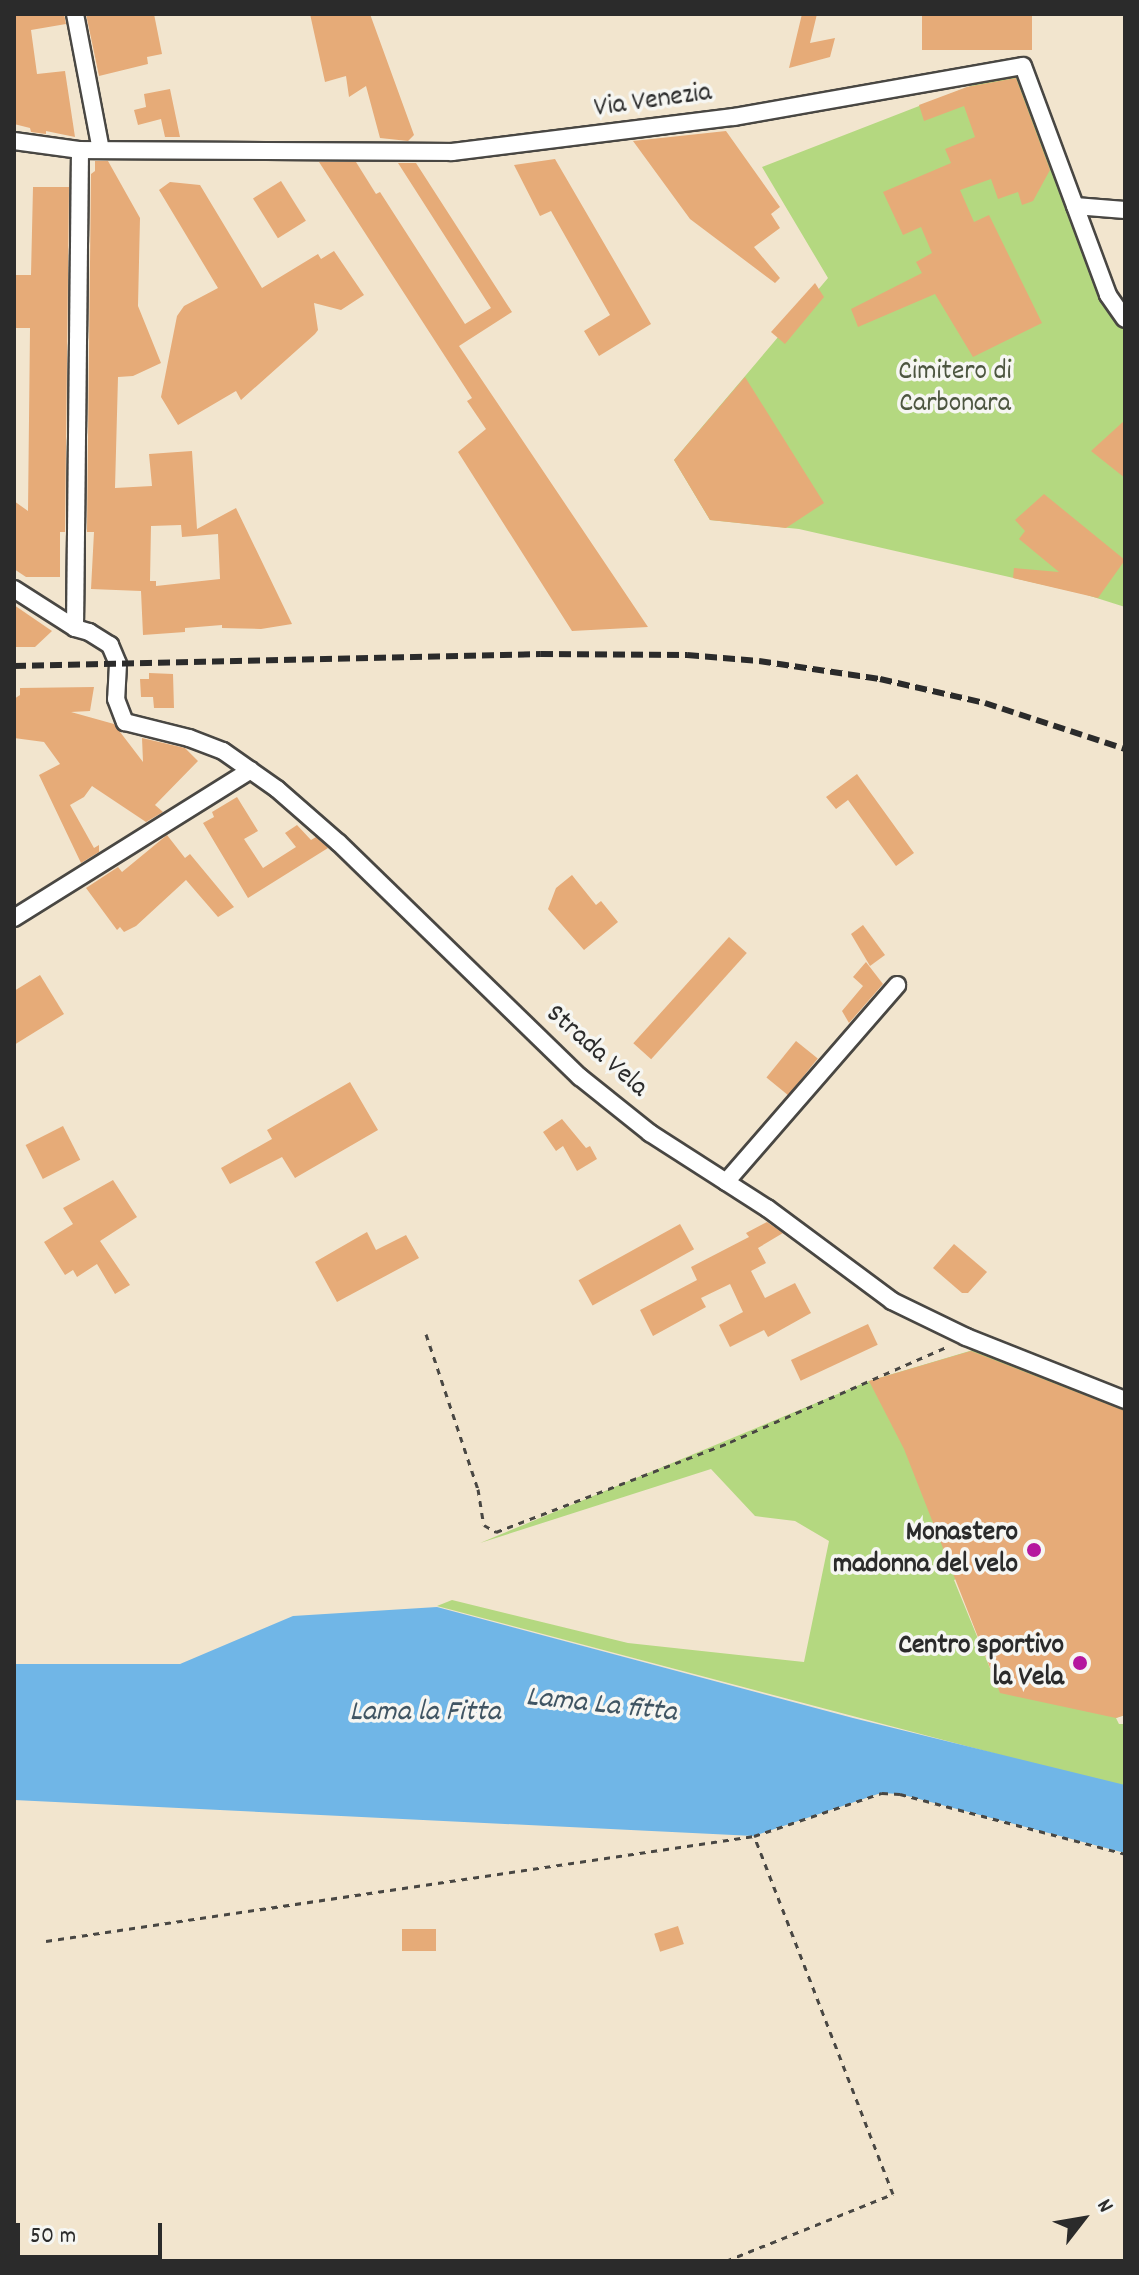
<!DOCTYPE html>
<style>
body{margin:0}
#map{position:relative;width:1139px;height:2275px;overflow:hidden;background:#f2e5ce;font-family:Dekko,sans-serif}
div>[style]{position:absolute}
.green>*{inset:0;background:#b4d880}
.water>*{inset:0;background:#70b6e7}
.building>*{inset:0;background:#e6ab78;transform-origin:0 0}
.path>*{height:3px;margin-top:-1.5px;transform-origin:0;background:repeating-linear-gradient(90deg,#494743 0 6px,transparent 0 12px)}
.roads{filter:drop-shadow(2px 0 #494743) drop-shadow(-2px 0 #494743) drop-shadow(0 2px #494743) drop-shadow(0 -2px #494743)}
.minor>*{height:16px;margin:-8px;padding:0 8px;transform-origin:8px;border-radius:8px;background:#fff}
.rail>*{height:6px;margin-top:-3px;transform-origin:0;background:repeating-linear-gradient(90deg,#2b2b2b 0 12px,transparent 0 18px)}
.dots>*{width:22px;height:22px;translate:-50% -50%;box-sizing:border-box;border:4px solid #f6f6f2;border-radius:50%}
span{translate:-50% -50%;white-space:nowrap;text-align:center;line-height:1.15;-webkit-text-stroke:7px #f6f6f2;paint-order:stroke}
.street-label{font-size:28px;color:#2b2b2b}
.park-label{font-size:28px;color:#4d5640}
.poi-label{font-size:28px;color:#2b2b2b;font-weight:700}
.right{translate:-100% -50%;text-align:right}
.water-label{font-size:30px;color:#405563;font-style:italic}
.frame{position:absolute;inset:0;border:16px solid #2b2b2b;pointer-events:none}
.north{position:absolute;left:1043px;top:2179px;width:80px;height:80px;-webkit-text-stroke:6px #f6f6f2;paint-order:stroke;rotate:59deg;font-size:22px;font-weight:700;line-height:32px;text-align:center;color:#2b2b2b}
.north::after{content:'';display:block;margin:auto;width:28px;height:36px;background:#2b2b2b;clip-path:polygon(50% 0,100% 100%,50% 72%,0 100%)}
.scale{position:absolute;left:16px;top:2223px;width:146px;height:36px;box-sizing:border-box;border:4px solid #2b2b2b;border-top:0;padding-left:10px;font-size:24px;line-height:28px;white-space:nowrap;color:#2b2b2b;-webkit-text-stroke:6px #f6f6f2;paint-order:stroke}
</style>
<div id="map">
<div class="green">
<div style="clip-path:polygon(1017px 68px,1103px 298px,1125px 328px,1125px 607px,1084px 594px,799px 529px,710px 520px,674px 460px,828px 278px,762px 167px)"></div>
<div style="clip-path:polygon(evenodd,973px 1350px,1125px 1408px,1125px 1715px,1116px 1718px,1119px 1724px,1125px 1724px,1125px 1788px,437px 1606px,452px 1600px,628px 1643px,804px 1662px,829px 1541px,795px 1521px,755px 1516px,711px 1469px,480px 1543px,869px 1381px,973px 1350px,995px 1563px,994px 1678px,954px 1580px,995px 1563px)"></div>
</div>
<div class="water">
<div style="clip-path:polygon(437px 1607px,853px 1718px,1125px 1785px,1125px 1853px,900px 1794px,881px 1793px,754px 1836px,14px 1800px,14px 1664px,180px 1664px,293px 1616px)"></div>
</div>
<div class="building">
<div style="clip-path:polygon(14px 14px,64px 14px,66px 24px,31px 30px,37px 74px,65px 71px,75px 137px,46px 131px,46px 134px,31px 132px,30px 128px,14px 124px)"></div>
<div style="clip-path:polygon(86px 14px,154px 14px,162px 54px,147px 57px,148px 64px,99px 76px)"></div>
<div style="clip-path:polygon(310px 14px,370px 14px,414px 135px,408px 141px,380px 138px,366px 86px,349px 97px,346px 76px,325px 82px)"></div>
<div style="clip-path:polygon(802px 14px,817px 14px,810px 43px,835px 38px,830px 57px,789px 68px)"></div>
<div style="left:922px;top:14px;width:110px;height:36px"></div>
<div style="clip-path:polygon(1016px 78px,1050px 170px,1033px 201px,1022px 205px,1018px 192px,998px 199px,991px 179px,960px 190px,974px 222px,989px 215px,1042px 323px,973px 357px,935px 294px,858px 327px,851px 309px,922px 273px,916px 262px,932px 253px,921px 227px,903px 235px,883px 192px,951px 163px,945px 149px,975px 137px,964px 106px,924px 121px,919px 105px,967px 87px)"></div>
<div style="clip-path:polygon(170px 89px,180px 137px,165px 137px,161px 119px,138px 125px,134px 110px,146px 107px,144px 94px)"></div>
<div style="clip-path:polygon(726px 131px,780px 207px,771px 214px,780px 228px,754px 247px,780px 278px,775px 283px,690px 219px,633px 141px)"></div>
<div style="clip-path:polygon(555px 159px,651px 324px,599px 356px,584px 331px,610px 315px,551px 211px,540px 216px,514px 165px)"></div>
<div style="clip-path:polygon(evenodd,95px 161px,108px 161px,140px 218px,138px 306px,161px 363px,133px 376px,118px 377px,115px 488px,152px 486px,149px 454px,192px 451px,197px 529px,236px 508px,292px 624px,261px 629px,222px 628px,222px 625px,185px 628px,185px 632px,143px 635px,141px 591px,91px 589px,94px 532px,87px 532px,91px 174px,95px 171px,95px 161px,181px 525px,182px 537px,218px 534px,220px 579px,156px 586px,156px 581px,150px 581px,151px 526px,181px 525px)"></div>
<div style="clip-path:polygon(319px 162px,356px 162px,376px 194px,380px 192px,465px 324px,491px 308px,398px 163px,416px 163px,512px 312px,459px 346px,648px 627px,572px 631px,458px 452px,486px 429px,467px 401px,472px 398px)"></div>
<div style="left:281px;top:181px;width:47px;height:33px;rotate:58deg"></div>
<div style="clip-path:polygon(170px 182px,200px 185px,262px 288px,318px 254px,321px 259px,334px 251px,364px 295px,341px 310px,314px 303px,318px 330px,315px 334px,241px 400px,236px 391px,178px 425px,161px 397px,177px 316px,184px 306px,218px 288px,159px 190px)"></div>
<div style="clip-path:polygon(33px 187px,69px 187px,65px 532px,60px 532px,60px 577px,26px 577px,14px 569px,14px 501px,28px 511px,30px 328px,14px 328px,14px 275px,31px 275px)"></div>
<div style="clip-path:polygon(815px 283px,824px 297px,785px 344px,771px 332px)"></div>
<div style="clip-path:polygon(745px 377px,824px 503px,786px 528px,710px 520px,674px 460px)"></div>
<div style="clip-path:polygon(1125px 420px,1125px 478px,1091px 451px)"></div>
<div style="clip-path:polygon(1044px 494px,1125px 560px,1098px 598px,1013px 578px,1014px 568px,1059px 572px,1019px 539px,1025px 531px,1015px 520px)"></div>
<div style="clip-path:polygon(14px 605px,52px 631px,35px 647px,14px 647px)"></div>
<div style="clip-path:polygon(149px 673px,173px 674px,174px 708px,154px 708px,153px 697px,141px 697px,140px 679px,149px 679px)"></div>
<div style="clip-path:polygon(94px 687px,90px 711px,71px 712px,114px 724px,143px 762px,142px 738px,185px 748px,198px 761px,155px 805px,163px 812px,146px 822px,92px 786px,84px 797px,70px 805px,94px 848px,99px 845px,99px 852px,81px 863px,39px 775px,60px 764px,44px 742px,14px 738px,14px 699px,20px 695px,20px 688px)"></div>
<div style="clip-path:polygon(857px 774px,914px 853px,896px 866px,848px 800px,836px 809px,826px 797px)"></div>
<div style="clip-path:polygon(237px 797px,258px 831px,244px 839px,263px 868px,296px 847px,285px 833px,297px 825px,311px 840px,316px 837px,328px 848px,248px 898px,203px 823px,214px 817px,212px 812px)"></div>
<div style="clip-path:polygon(167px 835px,185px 858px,190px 854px,234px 907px,218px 917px,186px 880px,136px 926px,124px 932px,120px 927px,117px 930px,86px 888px,118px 867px,122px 872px)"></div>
<div style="clip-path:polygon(572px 875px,596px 905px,601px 901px,618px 922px,584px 950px,548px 909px,556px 888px)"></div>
<div style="clip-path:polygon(863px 925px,885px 955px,870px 966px,851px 934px)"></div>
<div style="left:729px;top:937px;width:24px;height:143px;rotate:42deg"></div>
<div style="clip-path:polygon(866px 962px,883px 984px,849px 1023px,842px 1011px,863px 986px,853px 977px)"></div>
<div style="clip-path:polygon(40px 975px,64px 1014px,14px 1045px,14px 991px)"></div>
<div style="left:796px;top:1041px;width:28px;height:47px;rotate:39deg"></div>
<div style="clip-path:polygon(350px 1082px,378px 1130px,295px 1178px,282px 1157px,230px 1184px,221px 1168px,272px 1139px,267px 1130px)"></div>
<div style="clip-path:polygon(562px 1119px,586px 1148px,590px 1146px,597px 1159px,577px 1171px,563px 1146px,556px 1151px,543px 1132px)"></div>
<div style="left:63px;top:1126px;width:38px;height:42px;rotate:63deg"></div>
<div style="clip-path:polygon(113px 1180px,137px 1217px,100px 1241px,130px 1285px,115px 1294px,97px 1264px,77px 1277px,73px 1270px,65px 1275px,44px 1242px,73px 1224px,63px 1208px)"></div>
<div style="clip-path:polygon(767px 1222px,783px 1233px,758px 1248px,766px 1263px,751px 1271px,765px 1298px,795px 1283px,811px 1313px,768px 1337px,764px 1330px,730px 1347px,719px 1325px,743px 1312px,730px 1284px,701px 1298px,706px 1307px,653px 1336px,640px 1310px,697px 1280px,691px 1267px,749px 1237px,746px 1233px)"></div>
<div style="left:680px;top:1224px;width:29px;height:116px;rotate:61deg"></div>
<div style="clip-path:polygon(367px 1232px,376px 1250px,406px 1235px,419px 1258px,337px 1302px,315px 1262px)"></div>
<div style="clip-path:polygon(954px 1244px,987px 1272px,968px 1293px,962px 1293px,933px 1268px)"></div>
<div style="left:868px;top:1324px;width:23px;height:85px;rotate:65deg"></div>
<div style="clip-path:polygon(971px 1351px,1125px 1411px,1125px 1715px,1116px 1718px,1000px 1693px,904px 1449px,869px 1381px)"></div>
<div style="left:678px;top:1926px;width:19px;height:25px;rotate:72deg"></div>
<div style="left:436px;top:1929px;width:22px;height:34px;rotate:90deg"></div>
</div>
<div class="path">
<div style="left:426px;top:1334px;width:163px;rotate:71.5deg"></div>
<div style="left:478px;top:1489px;width:36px;rotate:81deg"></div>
<div style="left:484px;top:1525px;width:14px;rotate:30deg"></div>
<div style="left:496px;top:1532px;width:251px;rotate:-21deg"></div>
<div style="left:730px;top:1442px;width:236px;rotate:-23.7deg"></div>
<div style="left:46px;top:1941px;width:716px;rotate:-8.44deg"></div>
<div style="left:726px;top:2261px;width:180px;rotate:-21.9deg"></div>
<div style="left:893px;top:2194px;width:384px;rotate:-111.2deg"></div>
<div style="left:754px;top:1836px;width:135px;rotate:-18.6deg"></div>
<div style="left:882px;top:1793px;width:18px;rotate:3deg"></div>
<div style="left:900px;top:1794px;width:233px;rotate:14.9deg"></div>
</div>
<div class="roads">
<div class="minor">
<div style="left:75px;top:14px;width:138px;rotate:79.2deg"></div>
<div style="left:14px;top:141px;width:67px;rotate:7.8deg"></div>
<div style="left:80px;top:150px;width:372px;rotate:0.3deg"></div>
<div style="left:452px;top:152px;width:284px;rotate:-7.1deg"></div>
<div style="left:734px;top:117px;width:293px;rotate:-10deg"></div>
<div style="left:1023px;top:66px;width:244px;rotate:69.6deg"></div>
<div style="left:1108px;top:295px;width:29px;rotate:55deg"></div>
<div style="left:1075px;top:206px;width:50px;rotate:4.6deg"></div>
<div style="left:14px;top:589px;width:72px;rotate:32.6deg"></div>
<div style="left:75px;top:628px;width:15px;rotate:16deg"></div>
<div style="left:89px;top:632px;width:25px;rotate:32deg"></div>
<div style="left:110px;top:645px;width:21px;rotate:67deg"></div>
<div style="left:118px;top:664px;width:35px;rotate:93deg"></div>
<div style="left:116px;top:699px;width:25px;rotate:69deg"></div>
<div style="left:125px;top:722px;width:66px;rotate:14deg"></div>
<div style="left:189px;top:738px;width:36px;rotate:21deg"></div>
<div style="left:223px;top:751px;width:66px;rotate:35.1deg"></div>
<div style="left:277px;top:789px;width:82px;rotate:41.1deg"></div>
<div style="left:339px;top:843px;width:336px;rotate:44.2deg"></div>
<div style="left:580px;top:1077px;width:90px;rotate:38.7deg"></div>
<div style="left:650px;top:1133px;width:139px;rotate:32.7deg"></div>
<div style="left:767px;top:1208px;width:156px;rotate:36.6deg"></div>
<div style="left:892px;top:1301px;width:82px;rotate:25.9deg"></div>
<div style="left:966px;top:1337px;width:171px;rotate:21.6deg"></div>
<div style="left:75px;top:628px;width:478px;rotate:-89.4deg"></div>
<div style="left:14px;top:918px;width:279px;rotate:-32deg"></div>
<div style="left:726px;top:1182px;width:261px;rotate:-49deg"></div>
</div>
</div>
<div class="rail">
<div style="left:14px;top:666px;width:527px;rotate:-1.3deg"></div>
<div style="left:541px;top:654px;width:146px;rotate:0.4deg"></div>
<div style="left:687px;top:655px;width:72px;rotate:4.8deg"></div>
<div style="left:759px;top:661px;width:122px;rotate:8.5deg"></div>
<div style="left:880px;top:679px;width:108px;rotate:12.9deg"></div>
<div style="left:985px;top:703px;width:147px;rotate:18.2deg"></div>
</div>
<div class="dots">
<div style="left:1034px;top:1550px;background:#b5179e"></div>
<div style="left:1080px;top:1663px;background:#b5179e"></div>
</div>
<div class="street-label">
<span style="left:653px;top:102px;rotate:-8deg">Via Venezia</span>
<span style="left:596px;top:1052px;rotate:41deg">Strada Vela</span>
</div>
<div class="park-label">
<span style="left:955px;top:389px">Cimitero di<br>Carbonara</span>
</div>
<div class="poi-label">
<span class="right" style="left:1018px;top:1550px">Monastero<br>madonna del velo</span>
<span class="right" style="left:1064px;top:1663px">Centro sportivo<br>la Vela</span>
</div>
<div class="water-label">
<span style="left:601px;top:1707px;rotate:6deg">Lama La fitta</span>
<span style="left:425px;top:1714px">Lama la Fitta</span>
</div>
<div class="frame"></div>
<div class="north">N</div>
<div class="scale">50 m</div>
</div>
